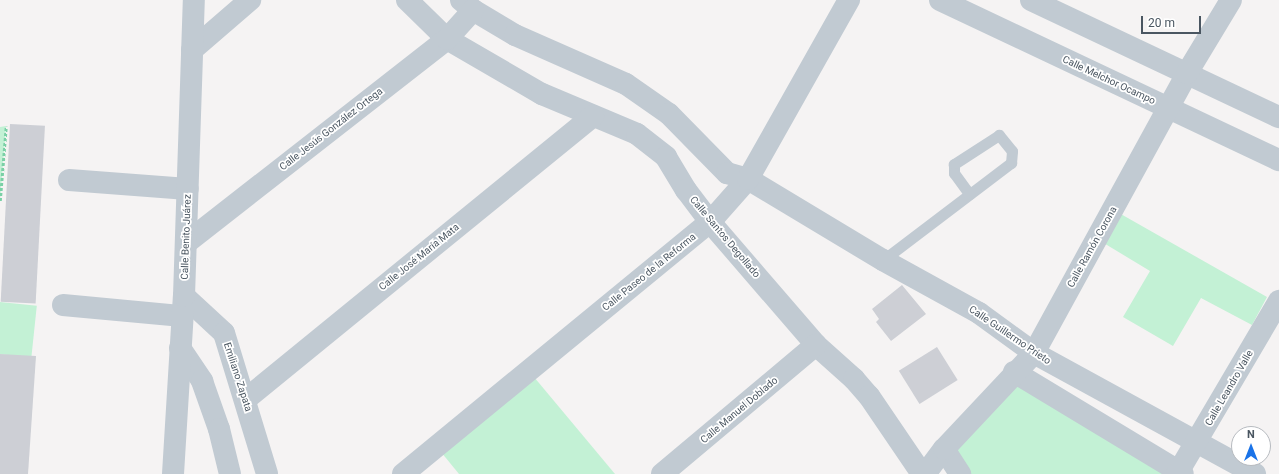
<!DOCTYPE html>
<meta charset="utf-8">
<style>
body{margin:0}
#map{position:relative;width:1279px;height:474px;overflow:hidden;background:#f5f3f3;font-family:Roboto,sans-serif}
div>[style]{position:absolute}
.green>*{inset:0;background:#c3f1d5;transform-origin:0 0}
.building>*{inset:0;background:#cdcfd5;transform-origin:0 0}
.path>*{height:2.5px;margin-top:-1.25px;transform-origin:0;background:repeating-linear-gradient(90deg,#7ad0a6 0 3px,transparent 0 5px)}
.service>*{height:11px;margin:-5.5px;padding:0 5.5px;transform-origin:5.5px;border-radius:5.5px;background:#c1cad2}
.minor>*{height:22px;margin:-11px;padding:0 11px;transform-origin:11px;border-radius:11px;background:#c1cad2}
span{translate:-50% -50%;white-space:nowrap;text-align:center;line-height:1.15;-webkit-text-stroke:3.5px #fff;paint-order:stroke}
.street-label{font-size:10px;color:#4a5661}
.north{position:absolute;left:1231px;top:426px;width:40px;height:40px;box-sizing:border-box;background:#fff;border:1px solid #b7bbc0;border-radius:50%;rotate:0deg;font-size:11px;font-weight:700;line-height:16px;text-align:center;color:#4a5661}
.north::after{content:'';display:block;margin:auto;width:14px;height:18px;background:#1a73e8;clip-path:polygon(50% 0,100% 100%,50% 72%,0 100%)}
.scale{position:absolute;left:1141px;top:16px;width:60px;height:18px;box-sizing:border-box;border:2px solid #4a5661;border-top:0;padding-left:5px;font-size:12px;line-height:14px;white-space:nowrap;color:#4a5661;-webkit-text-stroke:3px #fff;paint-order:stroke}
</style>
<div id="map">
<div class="green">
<div style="clip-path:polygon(6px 126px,0 201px,0 127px)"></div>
<div style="clip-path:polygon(1119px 213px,1267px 297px,1252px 325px,1201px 298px,1173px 346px,1123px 317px,1150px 271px,1102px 242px)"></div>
<div style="left:0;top:302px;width:37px;height:52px;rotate:6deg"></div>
<div style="clip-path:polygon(1014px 372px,1177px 474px,960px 474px,944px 449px)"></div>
<div style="clip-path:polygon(534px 377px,615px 474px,459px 474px,441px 452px)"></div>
</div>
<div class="building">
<div style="left:10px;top:124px;width:35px;height:178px;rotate:3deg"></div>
<div style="clip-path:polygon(902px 285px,926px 314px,891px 341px,876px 322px,879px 319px,872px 309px)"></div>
<div style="left:937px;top:347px;width:39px;height:45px;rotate:58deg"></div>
<div style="clip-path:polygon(0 354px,36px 356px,28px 474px,0 474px)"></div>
</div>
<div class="path">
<div style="left:0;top:201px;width:75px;rotate:-85.4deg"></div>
</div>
<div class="service">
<div style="left:883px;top:260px;width:161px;rotate:-37.2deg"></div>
<div style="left:1011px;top:163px;width:12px;rotate:-85deg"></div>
<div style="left:1012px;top:151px;width:21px;rotate:-129deg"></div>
<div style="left:999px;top:135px;width:54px;rotate:147.2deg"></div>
<div style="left:954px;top:164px;width:9px;rotate:90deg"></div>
<div style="left:954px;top:173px;width:26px;rotate:54deg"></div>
</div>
<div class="minor">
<div style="left:407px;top:0;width:56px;rotate:44.3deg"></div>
<div style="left:447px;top:39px;width:110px;rotate:30.1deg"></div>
<div style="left:542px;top:94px;width:103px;rotate:22.8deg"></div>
<div style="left:637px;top:134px;width:37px;rotate:38deg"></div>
<div style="left:666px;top:157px;width:39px;rotate:59deg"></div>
<div style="left:686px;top:190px;width:40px;rotate:53deg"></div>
<div style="left:710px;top:222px;width:162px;rotate:49.2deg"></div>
<div style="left:816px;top:345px;width:51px;rotate:41.8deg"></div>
<div style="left:854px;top:379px;width:23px;rotate:49deg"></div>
<div style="left:869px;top:396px;width:94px;rotate:55.8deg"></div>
<div style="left:461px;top:0;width:16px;rotate:40deg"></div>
<div style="left:473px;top:10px;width:49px;rotate:30.8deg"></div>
<div style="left:515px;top:35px;width:121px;rotate:23.8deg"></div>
<div style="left:626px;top:84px;width:52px;rotate:34.9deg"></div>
<div style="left:669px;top:114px;width:83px;rotate:45.5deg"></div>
<div style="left:727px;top:173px;width:22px;rotate:16deg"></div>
<div style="left:748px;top:179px;width:157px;rotate:31deg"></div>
<div style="left:883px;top:260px;width:110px;rotate:28.9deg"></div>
<div style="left:979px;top:313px;width:68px;rotate:36deg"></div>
<div style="left:1034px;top:353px;width:252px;rotate:28.7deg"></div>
<div style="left:940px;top:0;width:375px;rotate:25.3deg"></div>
<div style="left:1031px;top:0;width:274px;rotate:25.3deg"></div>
<div style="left:192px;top:50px;width:77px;rotate:-40.8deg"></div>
<div style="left:69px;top:180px;width:119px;rotate:4.3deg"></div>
<div style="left:186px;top:243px;width:331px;rotate:-38deg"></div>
<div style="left:447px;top:39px;width:39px;rotate:-48deg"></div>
<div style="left:184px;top:296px;width:54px;rotate:42.8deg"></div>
<div style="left:224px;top:333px;width:147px;rotate:73deg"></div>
<div style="left:63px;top:305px;width:120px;rotate:5.3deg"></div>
<div style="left:180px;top:348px;width:40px;rotate:56deg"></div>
<div style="left:202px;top:381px;width:51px;rotate:70.5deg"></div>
<div style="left:219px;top:429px;width:46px;rotate:76.3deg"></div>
<div style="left:1014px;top:372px;width:197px;rotate:31.1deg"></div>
<div style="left:246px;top:399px;width:448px;rotate:-39.2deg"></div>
<div style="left:944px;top:449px;width:30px;rotate:57deg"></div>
<div style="left:173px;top:474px;width:178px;rotate:-86.5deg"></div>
<div style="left:184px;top:296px;width:296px;rotate:-88.1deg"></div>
<div style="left:403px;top:474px;width:397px;rotate:-39.4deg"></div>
<div style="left:710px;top:222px;width:57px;rotate:-48.5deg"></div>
<div style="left:748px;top:179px;width:206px;rotate:-60.6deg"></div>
<div style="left:662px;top:474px;width:201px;rotate:-40deg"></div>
<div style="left:925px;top:474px;width:31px;rotate:-53deg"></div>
<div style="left:944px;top:449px;width:132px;rotate:-46.8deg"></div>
<div style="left:1034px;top:353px;width:319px;rotate:-61.3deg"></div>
<div style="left:1187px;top:73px;width:85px;rotate:-58.9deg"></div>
<div style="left:1177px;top:474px;width:201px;rotate:-59.5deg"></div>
</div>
<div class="street-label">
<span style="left:1109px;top:80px;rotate:25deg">Calle Melchor Ocampo</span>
<span style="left:331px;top:129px;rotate:-38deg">Calle Jesús González Ortega</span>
<span style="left:186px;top:237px;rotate:-88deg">Calle Benito Juárez</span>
<span style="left:725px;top:237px;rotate:50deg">Calle Santos Degollado</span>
<span style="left:1092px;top:247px;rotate:-61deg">Calle Ramón Corona</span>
<span style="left:419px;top:257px;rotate:-39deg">Calle José María Mata</span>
<span style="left:649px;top:272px;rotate:-39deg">Calle Paseo de la Reforma</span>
<span style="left:1010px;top:335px;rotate:34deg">Calle Guillermo Prieto</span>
<span style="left:238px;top:377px;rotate:72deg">Emiliano Zapata</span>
<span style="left:1229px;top:388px;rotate:-60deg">Calle Leandro Valle</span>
<span style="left:739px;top:410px;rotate:-40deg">Calle Manuel Doblado</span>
</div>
<div class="north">N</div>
<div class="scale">20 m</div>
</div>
